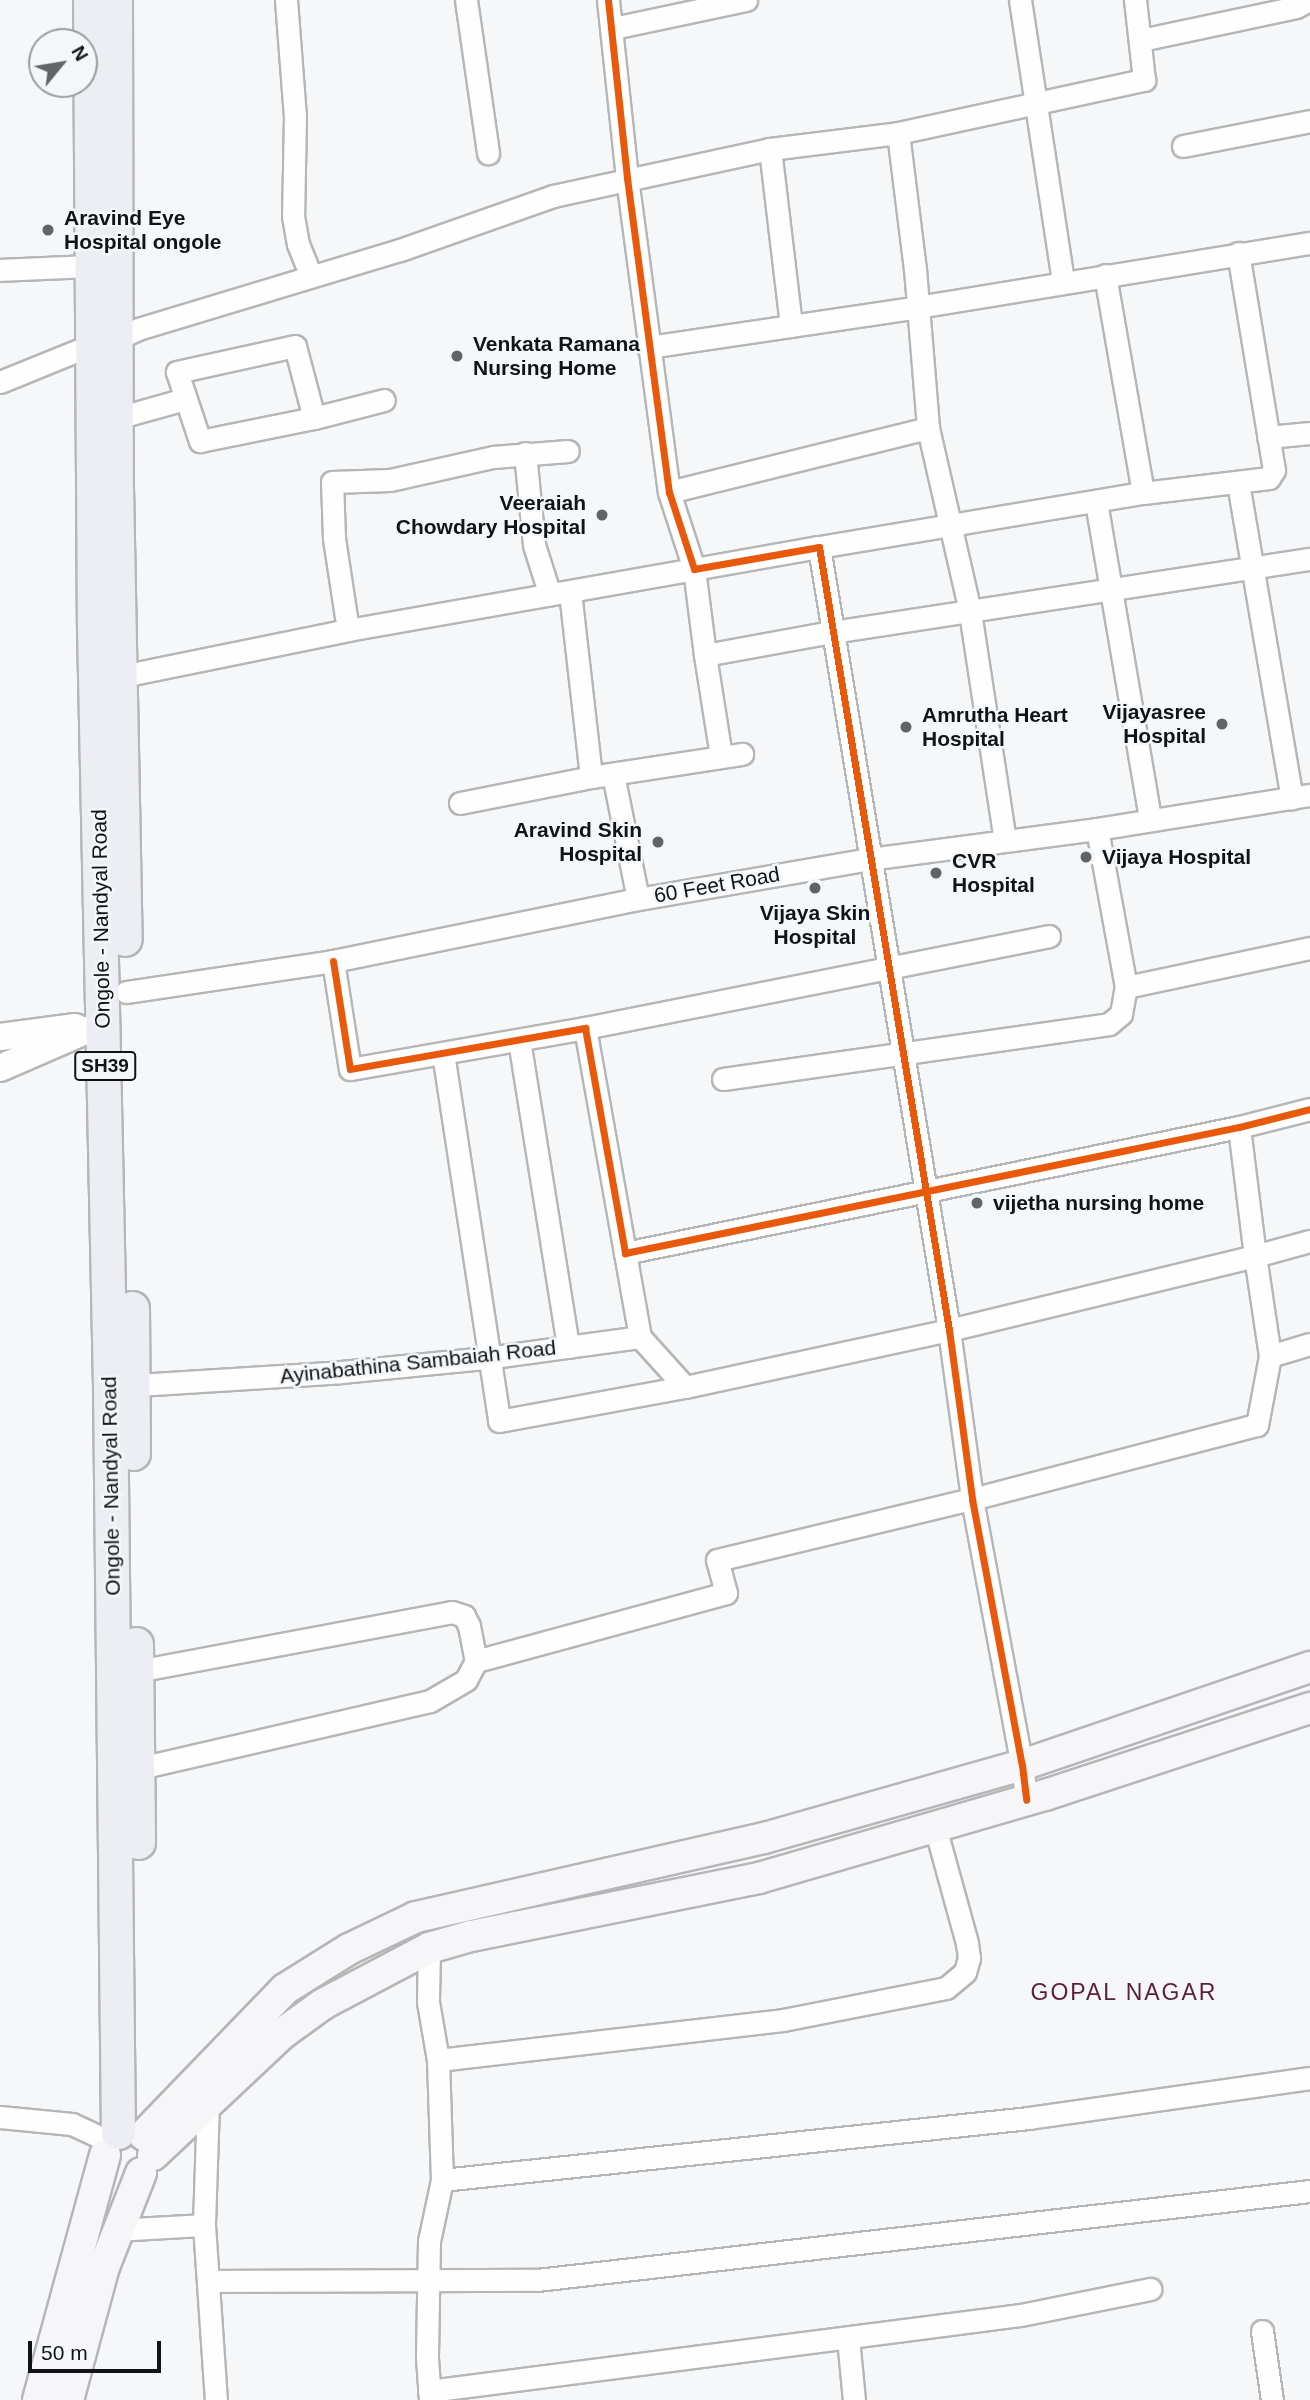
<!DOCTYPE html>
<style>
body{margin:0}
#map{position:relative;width:1310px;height:2400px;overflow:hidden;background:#f5f7f8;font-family:Arial,sans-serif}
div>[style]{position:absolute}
.roads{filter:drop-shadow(2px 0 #b5b6b7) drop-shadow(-2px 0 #b5b6b7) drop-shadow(0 2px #b5b6b7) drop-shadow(0 -2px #b5b6b7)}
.minor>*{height:21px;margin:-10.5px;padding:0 10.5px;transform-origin:10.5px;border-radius:10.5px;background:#fefefe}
.tertiary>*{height:26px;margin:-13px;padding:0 13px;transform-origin:13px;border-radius:13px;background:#fefefe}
.secondary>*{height:30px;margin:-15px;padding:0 15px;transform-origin:15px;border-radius:15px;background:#f6f6f9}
.primary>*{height:33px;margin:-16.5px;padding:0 16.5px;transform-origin:16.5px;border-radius:16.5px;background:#edeef4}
.cycleway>*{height:7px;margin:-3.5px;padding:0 3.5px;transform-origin:3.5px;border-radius:3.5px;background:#e8590c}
.dots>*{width:19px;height:19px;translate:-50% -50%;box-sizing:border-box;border:4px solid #f4f7f9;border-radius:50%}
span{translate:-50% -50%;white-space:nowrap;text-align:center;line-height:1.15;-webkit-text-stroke:5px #f4f7f9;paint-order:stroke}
.shield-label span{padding:2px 5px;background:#f4f7f9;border:2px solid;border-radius:5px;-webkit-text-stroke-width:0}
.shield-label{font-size:19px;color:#121314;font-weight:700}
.poi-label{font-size:21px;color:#121314;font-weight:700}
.left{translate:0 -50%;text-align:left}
.right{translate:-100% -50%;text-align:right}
.street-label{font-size:21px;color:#121314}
.neighbourhood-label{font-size:23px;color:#5e1d39;letter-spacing:2px}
.north{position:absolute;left:28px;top:28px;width:70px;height:70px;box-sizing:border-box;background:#f4f7f9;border:2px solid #9a9c9d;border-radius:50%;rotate:60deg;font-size:19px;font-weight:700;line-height:28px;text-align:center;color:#121314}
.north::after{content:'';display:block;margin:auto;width:24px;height:32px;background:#616364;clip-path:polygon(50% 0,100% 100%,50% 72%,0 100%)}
.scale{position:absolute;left:28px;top:2341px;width:133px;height:32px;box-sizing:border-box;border:4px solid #121314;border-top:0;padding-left:9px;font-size:21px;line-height:24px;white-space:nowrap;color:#121314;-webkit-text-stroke:5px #f4f7f9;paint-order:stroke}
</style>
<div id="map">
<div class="roads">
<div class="minor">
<div style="left:286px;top:0;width:116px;rotate:85.6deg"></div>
<div style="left:295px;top:116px;width:100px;rotate:91.1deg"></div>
<div style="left:293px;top:216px;width:28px;rotate:80deg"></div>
<div style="left:298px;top:244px;width:35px;rotate:68deg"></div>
<div style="left:466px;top:0;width:155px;rotate:81.8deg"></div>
<div style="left:608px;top:0;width:179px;rotate:83.9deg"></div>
<div style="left:627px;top:178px;width:317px;rotate:82.4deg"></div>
<div style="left:669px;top:492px;width:81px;rotate:72deg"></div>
<div style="left:694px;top:569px;width:127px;rotate:-10deg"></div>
<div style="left:819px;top:547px;width:794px;rotate:80.57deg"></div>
<div style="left:949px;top:1330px;width:171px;rotate:82.2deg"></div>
<div style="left:972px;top:1499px;width:271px;rotate:79.4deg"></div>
<div style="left:1022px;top:1765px;width:35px;rotate:83deg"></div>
<div style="left:1020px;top:0;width:285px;rotate:81.3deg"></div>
<div style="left:613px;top:28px;width:136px;rotate:-11.9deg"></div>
<div style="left:1141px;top:40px;width:158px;rotate:-12deg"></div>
<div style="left:1296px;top:7px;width:15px;rotate:-28deg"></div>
<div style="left:898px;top:133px;width:137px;rotate:82.9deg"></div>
<div style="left:915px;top:269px;width:160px;rotate:85.3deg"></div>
<div style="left:928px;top:428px;width:189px;rotate:77.1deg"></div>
<div style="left:970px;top:612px;width:231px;rotate:81.3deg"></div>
<div style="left:1183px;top:146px;width:129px;rotate:-11.1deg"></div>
<div style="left:770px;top:149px;width:178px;rotate:83.2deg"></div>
<div style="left:0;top:270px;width:91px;rotate:-2.5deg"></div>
<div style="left:1105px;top:275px;width:221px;rotate:80.1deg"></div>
<div style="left:116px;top:339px;width:24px;rotate:-24deg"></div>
<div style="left:138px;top:329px;width:274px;rotate:-16.8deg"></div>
<div style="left:400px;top:250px;width:162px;rotate:-19.4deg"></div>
<div style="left:553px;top:196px;width:222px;rotate:-12.2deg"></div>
<div style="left:770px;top:149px;width:129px;rotate:-7.1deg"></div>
<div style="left:898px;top:133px;width:252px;rotate:-12.2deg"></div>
<div style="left:1144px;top:80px;width:81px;rotate:-96.4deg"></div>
<div style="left:648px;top:347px;width:273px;rotate:-8.4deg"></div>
<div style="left:918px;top:307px;width:397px;rotate:-9.3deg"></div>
<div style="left:0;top:382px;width:98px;rotate:-22.1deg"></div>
<div style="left:117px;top:418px;width:71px;rotate:-15.6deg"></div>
<div style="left:314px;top:418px;width:74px;rotate:-104.8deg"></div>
<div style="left:295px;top:346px;width:121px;rotate:167.6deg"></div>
<div style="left:177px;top:372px;width:73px;rotate:71.6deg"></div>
<div style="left:200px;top:441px;width:116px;rotate:-11.4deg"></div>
<div style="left:314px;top:418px;width:72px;rotate:-14.4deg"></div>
<div style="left:1268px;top:437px;width:42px;rotate:-5.4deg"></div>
<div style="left:525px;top:453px;width:92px;rotate:84.4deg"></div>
<div style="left:534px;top:545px;width:52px;rotate:72.3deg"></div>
<div style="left:1238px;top:483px;width:320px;rotate:80.3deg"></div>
<div style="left:669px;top:492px;width:267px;rotate:-13.9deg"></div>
<div style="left:1096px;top:502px;width:322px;rotate:80.3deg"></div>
<div style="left:819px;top:547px;width:328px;rotate:-9.5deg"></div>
<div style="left:1143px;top:493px;width:127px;rotate:-6.8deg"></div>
<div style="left:1269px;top:478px;width:9px;rotate:-58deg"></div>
<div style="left:1274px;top:470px;width:220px;rotate:-99.4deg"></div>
<div style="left:570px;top:592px;width:186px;rotate:83.5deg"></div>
<div style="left:348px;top:630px;width:93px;rotate:-98.7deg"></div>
<div style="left:334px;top:538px;width:56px;rotate:-92deg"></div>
<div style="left:332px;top:482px;width:58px;rotate:-2deg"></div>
<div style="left:390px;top:480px;width:106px;rotate:-12.6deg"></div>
<div style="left:493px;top:457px;width:75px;rotate:-4.6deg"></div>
<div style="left:705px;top:655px;width:102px;rotate:81deg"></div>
<div style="left:122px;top:676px;width:231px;rotate:-11.5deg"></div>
<div style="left:348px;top:630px;width:351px;rotate:-10deg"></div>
<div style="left:694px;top:569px;width:87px;rotate:82.7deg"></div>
<div style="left:705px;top:655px;width:129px;rotate:-10.3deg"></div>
<div style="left:832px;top:632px;width:484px;rotate:-8.7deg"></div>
<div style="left:613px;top:774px;width:127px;rotate:78.7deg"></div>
<div style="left:460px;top:803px;width:134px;rotate:-11.2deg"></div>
<div style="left:591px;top:777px;width:153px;rotate:-8.7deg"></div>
<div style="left:1097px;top:829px;width:161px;rotate:79.6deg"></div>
<div style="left:1126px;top:987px;width:188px;rotate:-12deg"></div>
<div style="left:333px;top:961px;width:109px;rotate:81.1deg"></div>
<div style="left:350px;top:1069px;width:239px;rotate:-9.9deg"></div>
<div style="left:585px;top:1028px;width:229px;rotate:79.9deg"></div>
<div style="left:625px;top:1253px;width:627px;rotate:-11.6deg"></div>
<div style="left:1239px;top:1127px;width:73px;rotate:-14.2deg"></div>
<div style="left:126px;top:992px;width:209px;rotate:-8.5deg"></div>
<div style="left:333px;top:961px;width:311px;rotate:-11.5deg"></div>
<div style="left:638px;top:899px;width:234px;rotate:-9.8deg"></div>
<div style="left:869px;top:859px;width:230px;rotate:-7.5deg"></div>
<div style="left:1097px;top:829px;width:216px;rotate:-9.1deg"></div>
<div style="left:585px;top:1028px;width:473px;rotate:-11.2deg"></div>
<div style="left:519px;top:1040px;width:311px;rotate:80.9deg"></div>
<div style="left:443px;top:1053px;width:372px;rotate:81.3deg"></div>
<div style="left:499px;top:1421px;width:189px;rotate:-10.4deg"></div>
<div style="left:685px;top:1387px;width:270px;rotate:-12.2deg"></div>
<div style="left:949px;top:1330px;width:315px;rotate:-13.6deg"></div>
<div style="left:1255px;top:1256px;width:130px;rotate:-97.1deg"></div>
<div style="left:723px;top:1079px;width:390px;rotate:-8.1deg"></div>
<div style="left:1109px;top:1024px;width:16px;rotate:-40deg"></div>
<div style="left:1121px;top:1014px;width:27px;rotate:-80deg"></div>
<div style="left:640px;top:1337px;width:67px;rotate:48deg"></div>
<div style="left:1270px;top:1356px;width:101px;rotate:-98.5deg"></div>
<div style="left:1255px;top:1256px;width:57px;rotate:-15.3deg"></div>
<div style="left:121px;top:1386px;width:220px;rotate:-3.6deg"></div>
<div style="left:341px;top:1372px;width:147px;rotate:-5.5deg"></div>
<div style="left:487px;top:1358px;width:154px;rotate:-7.8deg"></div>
<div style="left:640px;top:1337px;width:85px;rotate:-100.1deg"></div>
<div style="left:476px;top:1661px;width:259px;rotate:-15.2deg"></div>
<div style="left:726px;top:1593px;width:34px;rotate:-105deg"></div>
<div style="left:717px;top:1560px;width:262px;rotate:-13.5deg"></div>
<div style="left:972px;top:1499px;width:294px;rotate:-14.6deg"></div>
<div style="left:1257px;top:1425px;width:70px;rotate:-79.3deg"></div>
<div style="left:1270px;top:1356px;width:42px;rotate:-16.7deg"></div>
<div style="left:137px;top:1671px;width:320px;rotate:-10.6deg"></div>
<div style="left:452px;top:1612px;width:13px;rotate:18deg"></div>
<div style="left:464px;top:1616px;width:11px;rotate:63deg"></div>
<div style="left:469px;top:1626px;width:36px;rotate:79deg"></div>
<div style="left:476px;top:1661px;width:21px;rotate:118deg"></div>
<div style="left:466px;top:1680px;width:42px;rotate:149.7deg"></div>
<div style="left:430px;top:1701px;width:299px;rotate:167deg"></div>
<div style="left:429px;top:1948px;width:54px;rotate:91.1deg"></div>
<div style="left:428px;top:2002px;width:59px;rotate:80.2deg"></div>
<div style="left:438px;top:2060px;width:120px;rotate:88.1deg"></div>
<div style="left:442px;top:2180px;width:62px;rotate:102deg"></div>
<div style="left:429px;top:2241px;width:117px;rotate:91deg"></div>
<div style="left:427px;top:2358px;width:42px;rotate:85.9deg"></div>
<div style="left:438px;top:2060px;width:347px;rotate:-6.6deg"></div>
<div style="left:783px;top:2020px;width:166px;rotate:-11.1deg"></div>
<div style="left:946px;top:1988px;width:25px;rotate:-40deg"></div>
<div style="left:965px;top:1972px;width:15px;rotate:-74deg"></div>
<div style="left:969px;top:1958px;width:15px;rotate:-98deg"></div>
<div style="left:967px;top:1943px;width:120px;rotate:-105.4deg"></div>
<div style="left:208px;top:2103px;width:122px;rotate:91.9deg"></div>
<div style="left:204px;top:2225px;width:175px;rotate:86.1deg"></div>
<div style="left:0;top:2117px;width:72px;rotate:5.6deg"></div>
<div style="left:72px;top:2124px;width:40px;rotate:25deg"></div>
<div style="left:442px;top:2180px;width:590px;rotate:-6.03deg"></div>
<div style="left:1029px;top:2118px;width:284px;rotate:-8.1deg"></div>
<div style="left:117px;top:2230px;width:87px;rotate:-3.3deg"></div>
<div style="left:208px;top:2281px;width:329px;rotate:-0.2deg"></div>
<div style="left:537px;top:2280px;width:778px;rotate:-6.57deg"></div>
<div style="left:1262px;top:2331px;width:70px;rotate:81.8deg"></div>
<div style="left:848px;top:2338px;width:62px;rotate:84.5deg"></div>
<div style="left:429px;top:2391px;width:597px;rotate:-7.32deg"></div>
<div style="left:1021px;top:2315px;width:132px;rotate:-11.4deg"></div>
</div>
<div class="tertiary">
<div style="left:0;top:1037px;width:76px;rotate:-7.6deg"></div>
<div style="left:0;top:1068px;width:113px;rotate:-23.4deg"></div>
</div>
<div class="secondary">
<div style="left:144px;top:2135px;width:203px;rotate:-46deg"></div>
<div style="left:285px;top:1989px;width:75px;rotate:-32deg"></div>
<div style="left:349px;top:1949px;width:74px;rotate:-25.5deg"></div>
<div style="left:416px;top:1917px;width:357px;rotate:-12.8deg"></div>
<div style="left:764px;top:1838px;width:268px;rotate:-15.8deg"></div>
<div style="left:1022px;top:1765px;width:304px;rotate:-18.8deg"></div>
<div style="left:153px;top:2155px;width:178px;rotate:-43.2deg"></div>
<div style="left:283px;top:2033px;width:49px;rotate:-35.9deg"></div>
<div style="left:323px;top:2004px;width:120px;rotate:-27.8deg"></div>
<div style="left:429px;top:1948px;width:44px;rotate:-15.9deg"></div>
<div style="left:471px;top:1936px;width:294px;rotate:-11.4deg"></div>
<div style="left:759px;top:1878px;width:298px;rotate:-16.2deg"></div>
<div style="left:1045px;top:1795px;width:279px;rotate:-18.2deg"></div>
<div style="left:38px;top:2400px;width:254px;rotate:-74.7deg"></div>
<div style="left:68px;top:2400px;width:138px;rotate:-74.9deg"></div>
<div style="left:104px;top:2267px;width:101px;rotate:-68.5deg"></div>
</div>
<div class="primary">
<div style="left:90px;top:0;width:628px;rotate:89.64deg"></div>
<div style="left:94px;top:628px;width:757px;rotate:88.79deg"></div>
<div style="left:110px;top:1385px;width:747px;rotate:89.39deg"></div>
<div style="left:115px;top:0;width:487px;rotate:89.9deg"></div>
<div style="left:116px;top:487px;width:452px;rotate:88.9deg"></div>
<div style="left:132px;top:1308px;width:145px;rotate:89.6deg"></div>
<div style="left:136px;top:1644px;width:198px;rotate:89.4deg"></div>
</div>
</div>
<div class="cycleway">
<div style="left:608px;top:0;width:179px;rotate:83.9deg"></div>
<div style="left:627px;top:178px;width:317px;rotate:82.4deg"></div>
<div style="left:669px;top:492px;width:81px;rotate:72deg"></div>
<div style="left:694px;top:569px;width:127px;rotate:-10deg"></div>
<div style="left:819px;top:547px;width:794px;rotate:80.57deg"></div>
<div style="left:949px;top:1330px;width:171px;rotate:82.2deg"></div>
<div style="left:972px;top:1499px;width:271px;rotate:79.4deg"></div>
<div style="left:1022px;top:1765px;width:35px;rotate:83deg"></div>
<div style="left:333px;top:961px;width:109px;rotate:81.1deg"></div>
<div style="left:350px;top:1069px;width:239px;rotate:-9.9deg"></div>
<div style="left:585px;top:1028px;width:229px;rotate:79.9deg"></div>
<div style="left:625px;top:1253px;width:627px;rotate:-11.6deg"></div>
<div style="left:1239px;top:1127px;width:73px;rotate:-14.2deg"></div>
</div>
<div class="dots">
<div style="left:48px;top:230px;background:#616364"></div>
<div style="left:457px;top:356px;background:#616364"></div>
<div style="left:602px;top:515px;background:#616364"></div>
<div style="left:1222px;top:724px;background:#616364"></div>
<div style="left:906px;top:727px;background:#616364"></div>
<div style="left:658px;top:842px;background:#616364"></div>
<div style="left:1086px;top:857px;background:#616364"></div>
<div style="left:936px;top:873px;background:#616364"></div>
<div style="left:815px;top:888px;background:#616364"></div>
<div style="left:977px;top:1203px;background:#616364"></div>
</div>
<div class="shield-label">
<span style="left:105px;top:1066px">SH39</span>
</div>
<div class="poi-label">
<span class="left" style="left:64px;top:230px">Aravind Eye<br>Hospital ongole</span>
<span class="left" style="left:473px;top:356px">Venkata Ramana<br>Nursing Home</span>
<span class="right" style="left:586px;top:515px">Veeraiah<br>Chowdary Hospital</span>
<span class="right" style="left:1206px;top:724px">Vijayasree<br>Hospital</span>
<span class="left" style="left:922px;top:727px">Amrutha Heart<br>Hospital</span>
<span class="right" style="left:642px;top:842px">Aravind Skin<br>Hospital</span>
<span class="left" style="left:1102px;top:857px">Vijaya Hospital</span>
<span class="left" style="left:952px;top:873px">CVR<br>Hospital</span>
<span style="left:815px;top:925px">Vijaya Skin<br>Hospital</span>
<span class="left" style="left:993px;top:1203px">vijetha nursing home</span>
</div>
<div class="street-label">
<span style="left:717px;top:885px;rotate:-10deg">60 Feet Road</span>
<span style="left:101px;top:919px;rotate:-91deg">Ongole - Nandyal Road</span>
<span style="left:418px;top:1362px;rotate:-6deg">Ayinabathina Sambaiah Road</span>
<span style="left:111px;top:1486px;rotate:-91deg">Ongole - Nandyal Road</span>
</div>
<div class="neighbourhood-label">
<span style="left:1124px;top:1992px">GOPAL NAGAR</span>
</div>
<div class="north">N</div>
<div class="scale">50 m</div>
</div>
